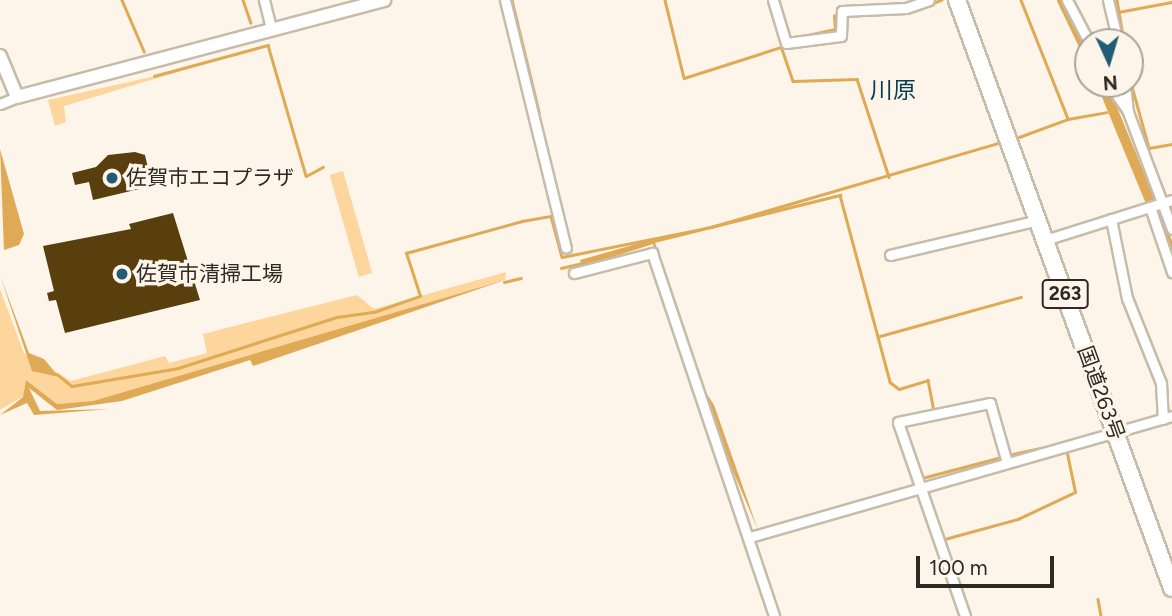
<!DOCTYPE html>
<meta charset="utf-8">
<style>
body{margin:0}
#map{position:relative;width:1172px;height:616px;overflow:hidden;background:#fdf5ea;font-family:Figtree,"Noto Sans JP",sans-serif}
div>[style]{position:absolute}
.green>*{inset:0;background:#fdd69d;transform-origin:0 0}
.water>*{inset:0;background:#dfaa55}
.stream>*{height:2.5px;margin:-1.25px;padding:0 1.25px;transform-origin:1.25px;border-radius:1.25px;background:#dfaa55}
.canal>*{height:10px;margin:-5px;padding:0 5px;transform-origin:5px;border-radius:5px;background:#dfaa55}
.building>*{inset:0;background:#593e0e}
.roads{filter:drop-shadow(2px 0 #c7bba9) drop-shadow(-2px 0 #c7bba9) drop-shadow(0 2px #c7bba9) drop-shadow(0 -2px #c7bba9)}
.minor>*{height:9px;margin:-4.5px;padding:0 4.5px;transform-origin:4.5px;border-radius:4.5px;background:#fff}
.tertiary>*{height:12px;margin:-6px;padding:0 6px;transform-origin:6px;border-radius:6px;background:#fff}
.trunk>*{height:16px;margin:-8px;padding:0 8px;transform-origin:8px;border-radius:8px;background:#fff}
.dots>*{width:19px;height:19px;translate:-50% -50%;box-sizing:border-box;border:4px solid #fdf5ea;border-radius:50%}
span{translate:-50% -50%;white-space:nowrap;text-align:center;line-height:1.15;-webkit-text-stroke:7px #fdf5ea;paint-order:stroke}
.shield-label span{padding:2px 5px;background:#fdf5ea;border:2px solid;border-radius:5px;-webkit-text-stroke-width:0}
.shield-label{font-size:19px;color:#2e2922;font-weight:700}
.poi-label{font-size:21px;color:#2e2922}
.left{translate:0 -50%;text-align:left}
.street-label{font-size:21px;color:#2e2922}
.neighbourhood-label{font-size:23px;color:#093d4f}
.north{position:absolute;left:1074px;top:28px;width:70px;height:70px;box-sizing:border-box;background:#fdf5ea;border:2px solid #aaa39a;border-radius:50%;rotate:176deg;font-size:19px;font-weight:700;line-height:28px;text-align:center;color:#2e2922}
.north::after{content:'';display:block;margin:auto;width:24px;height:32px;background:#205d75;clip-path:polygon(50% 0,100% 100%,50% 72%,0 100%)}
.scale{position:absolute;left:916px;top:556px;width:138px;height:32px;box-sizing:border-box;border:4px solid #2e2922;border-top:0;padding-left:9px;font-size:21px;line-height:24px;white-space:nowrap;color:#2e2922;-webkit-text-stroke:5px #fdf5ea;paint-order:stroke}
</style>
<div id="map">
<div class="green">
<div style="clip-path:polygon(191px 68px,64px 106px,66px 122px,55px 126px,48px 100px)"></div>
<div style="left:343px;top:171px;width:106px;height:14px;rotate:74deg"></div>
<div style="clip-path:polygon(506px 272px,505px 280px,94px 401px,57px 404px,26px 380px,24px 396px,0 410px,0 289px,24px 353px,71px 381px,165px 356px,169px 363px,207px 353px,203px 334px,357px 295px,374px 309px)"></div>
</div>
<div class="water">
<div style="clip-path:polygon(0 149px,24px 234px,19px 245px,4px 250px)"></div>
<div style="clip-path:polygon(654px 239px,700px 383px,714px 405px,758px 530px,697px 386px,653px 244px,582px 267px,580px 260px)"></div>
<div style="clip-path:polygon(0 275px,29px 353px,44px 359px,59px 377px,32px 371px)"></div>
<div style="clip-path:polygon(505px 280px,253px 366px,250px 360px,122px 401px,57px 410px,29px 388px,40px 411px,110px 409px,34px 415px,27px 403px,0 415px,23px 397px,26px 380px,57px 404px,93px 401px)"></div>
</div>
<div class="stream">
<div style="left:122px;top:0;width:56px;rotate:66.7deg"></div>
<div style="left:243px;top:0;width:24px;rotate:71deg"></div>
<div style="left:512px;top:0;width:115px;rotate:76.4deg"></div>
<div style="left:665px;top:0;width:80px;rotate:76.3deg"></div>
<div style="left:684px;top:78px;width:105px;rotate:-17.7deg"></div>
<div style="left:778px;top:0;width:41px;rotate:74.2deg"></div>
<div style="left:1021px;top:0;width:128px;rotate:68.4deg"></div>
<div style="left:1068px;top:119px;width:39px;rotate:-10deg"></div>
<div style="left:1117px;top:0;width:43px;rotate:80.5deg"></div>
<div style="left:930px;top:4px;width:12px;rotate:-20deg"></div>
<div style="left:1118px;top:12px;width:55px;rotate:-10.5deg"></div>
<div style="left:794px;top:38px;width:42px;rotate:-12.4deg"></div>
<div style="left:835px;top:29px;width:13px;rotate:-94deg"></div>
<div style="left:834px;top:16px;width:6px;rotate:-9deg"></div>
<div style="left:782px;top:49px;width:34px;rotate:71deg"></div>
<div style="left:793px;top:81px;width:64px;rotate:-1.8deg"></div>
<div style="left:857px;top:79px;width:103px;rotate:71.9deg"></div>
<div style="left:154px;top:76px;width:118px;rotate:-15.2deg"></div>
<div style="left:268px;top:45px;width:136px;rotate:73.8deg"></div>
<div style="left:306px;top:176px;width:19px;rotate:-28deg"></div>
<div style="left:1130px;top:79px;width:72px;rotate:74.6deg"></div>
<div style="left:1149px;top:148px;width:23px;rotate:-10deg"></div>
<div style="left:1019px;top:137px;width:52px;rotate:-20.2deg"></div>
<div style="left:654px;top:241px;width:192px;rotate:-13.9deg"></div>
<div style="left:840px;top:195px;width:194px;rotate:75deg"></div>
<div style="left:890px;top:382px;width:11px;rotate:38deg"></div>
<div style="left:899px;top:389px;width:30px;rotate:-17deg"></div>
<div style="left:928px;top:380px;width:32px;rotate:79deg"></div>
<div style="left:561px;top:268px;width:22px;rotate:-13deg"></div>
<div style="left:504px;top:282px;width:17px;rotate:-13deg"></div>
<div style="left:880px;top:336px;width:146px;rotate:-15.5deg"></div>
<div style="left:57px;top:374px;width:19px;rotate:39deg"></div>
<div style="left:72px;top:386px;width:108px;rotate:-9.6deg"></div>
<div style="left:178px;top:368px;width:167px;rotate:-17.8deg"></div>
<div style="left:337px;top:317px;width:37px;rotate:-8deg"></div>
<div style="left:374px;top:312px;width:49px;rotate:-19.2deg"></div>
<div style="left:420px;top:296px;width:45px;rotate:-108deg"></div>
<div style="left:406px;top:253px;width:120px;rotate:-15.4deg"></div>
<div style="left:522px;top:221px;width:29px;rotate:-10deg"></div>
<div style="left:551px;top:216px;width:42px;rotate:75deg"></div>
<div style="left:562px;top:257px;width:152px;rotate:-11.4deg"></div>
<div style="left:711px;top:227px;width:300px;rotate:-16.3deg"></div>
<div style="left:1008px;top:455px;width:57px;rotate:-12.1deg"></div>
<div style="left:922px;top:478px;width:83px;rotate:-14.7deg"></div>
<div style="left:941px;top:540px;width:80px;rotate:-15.3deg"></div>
<div style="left:1018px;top:519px;width:63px;rotate:-25.3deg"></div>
<div style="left:1075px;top:492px;width:44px;rotate:-101.8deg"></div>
<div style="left:1098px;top:599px;width:17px;rotate:80deg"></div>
</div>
<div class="canal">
<div style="left:1062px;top:0;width:60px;rotate:64.3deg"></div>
<div style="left:1102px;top:84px;width:184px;rotate:67.6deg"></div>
</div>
<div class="building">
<div style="clip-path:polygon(135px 152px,145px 155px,152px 186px,93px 200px,89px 182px,75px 185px,72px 173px,96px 167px,108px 155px)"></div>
<div style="clip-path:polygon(173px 213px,200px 300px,65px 333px,56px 300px,49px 301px,47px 293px,54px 291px,43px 246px,131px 229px,129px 224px)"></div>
</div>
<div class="roads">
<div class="minor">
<div style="left:264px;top:0;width:30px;rotate:76deg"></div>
<div style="left:505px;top:0;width:255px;rotate:76.2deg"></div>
<div style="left:773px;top:0;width:45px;rotate:73.2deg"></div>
<div style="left:786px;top:43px;width:55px;rotate:-7.3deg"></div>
<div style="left:841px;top:36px;width:25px;rotate:-88deg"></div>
<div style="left:842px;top:11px;width:64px;rotate:-2.7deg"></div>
<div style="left:906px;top:8px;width:24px;rotate:-19deg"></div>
<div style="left:1067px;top:0;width:47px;rotate:62.4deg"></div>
<div style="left:1108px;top:0;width:43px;rotate:76.6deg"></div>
<div style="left:1109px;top:84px;width:32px;rotate:55deg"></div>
<div style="left:1125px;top:84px;width:28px;rotate:84deg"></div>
<div style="left:1128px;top:112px;width:125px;rotate:69.4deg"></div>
<div style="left:0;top:104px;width:18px;rotate:-22deg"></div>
<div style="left:1150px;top:207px;width:69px;rotate:71.3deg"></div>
<div style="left:1111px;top:219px;width:81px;rotate:78.6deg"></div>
<div style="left:1127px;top:298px;width:92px;rotate:68.2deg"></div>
<div style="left:1161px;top:383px;width:36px;rotate:87deg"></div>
<div style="left:1045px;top:240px;width:133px;rotate:-17.5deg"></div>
<div style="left:890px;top:255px;width:152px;rotate:-13.3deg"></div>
<div style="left:574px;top:273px;width:81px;rotate:-14.4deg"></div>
<div style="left:652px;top:253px;width:383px;rotate:71.4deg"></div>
<div style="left:750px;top:537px;width:439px;rotate:-16deg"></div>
<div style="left:965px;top:616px;width:205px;rotate:-109.1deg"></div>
<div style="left:898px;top:422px;width:94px;rotate:-11.7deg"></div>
<div style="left:990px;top:403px;width:58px;rotate:74.1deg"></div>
</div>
<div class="tertiary">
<div style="left:0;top:56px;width:44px;rotate:67.5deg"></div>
<div style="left:17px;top:97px;width:380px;rotate:-14.8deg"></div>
</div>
<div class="trunk">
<div style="left:957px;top:0;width:626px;rotate:69.92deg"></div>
</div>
</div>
<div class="dots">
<div style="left:112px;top:178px;background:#205d75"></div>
<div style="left:122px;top:274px;background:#205d75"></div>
</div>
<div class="shield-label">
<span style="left:1065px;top:294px">263</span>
</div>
<div class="poi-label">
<span class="left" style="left:126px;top:178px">佐賀市エコプラザ</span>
<span class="left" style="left:136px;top:274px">佐賀市清掃工場</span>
</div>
<div class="street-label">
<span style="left:1101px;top:393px;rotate:70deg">国道263号</span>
</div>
<div class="neighbourhood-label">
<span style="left:893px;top:90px">川原</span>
</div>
<div class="north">N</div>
<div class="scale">100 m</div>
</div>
